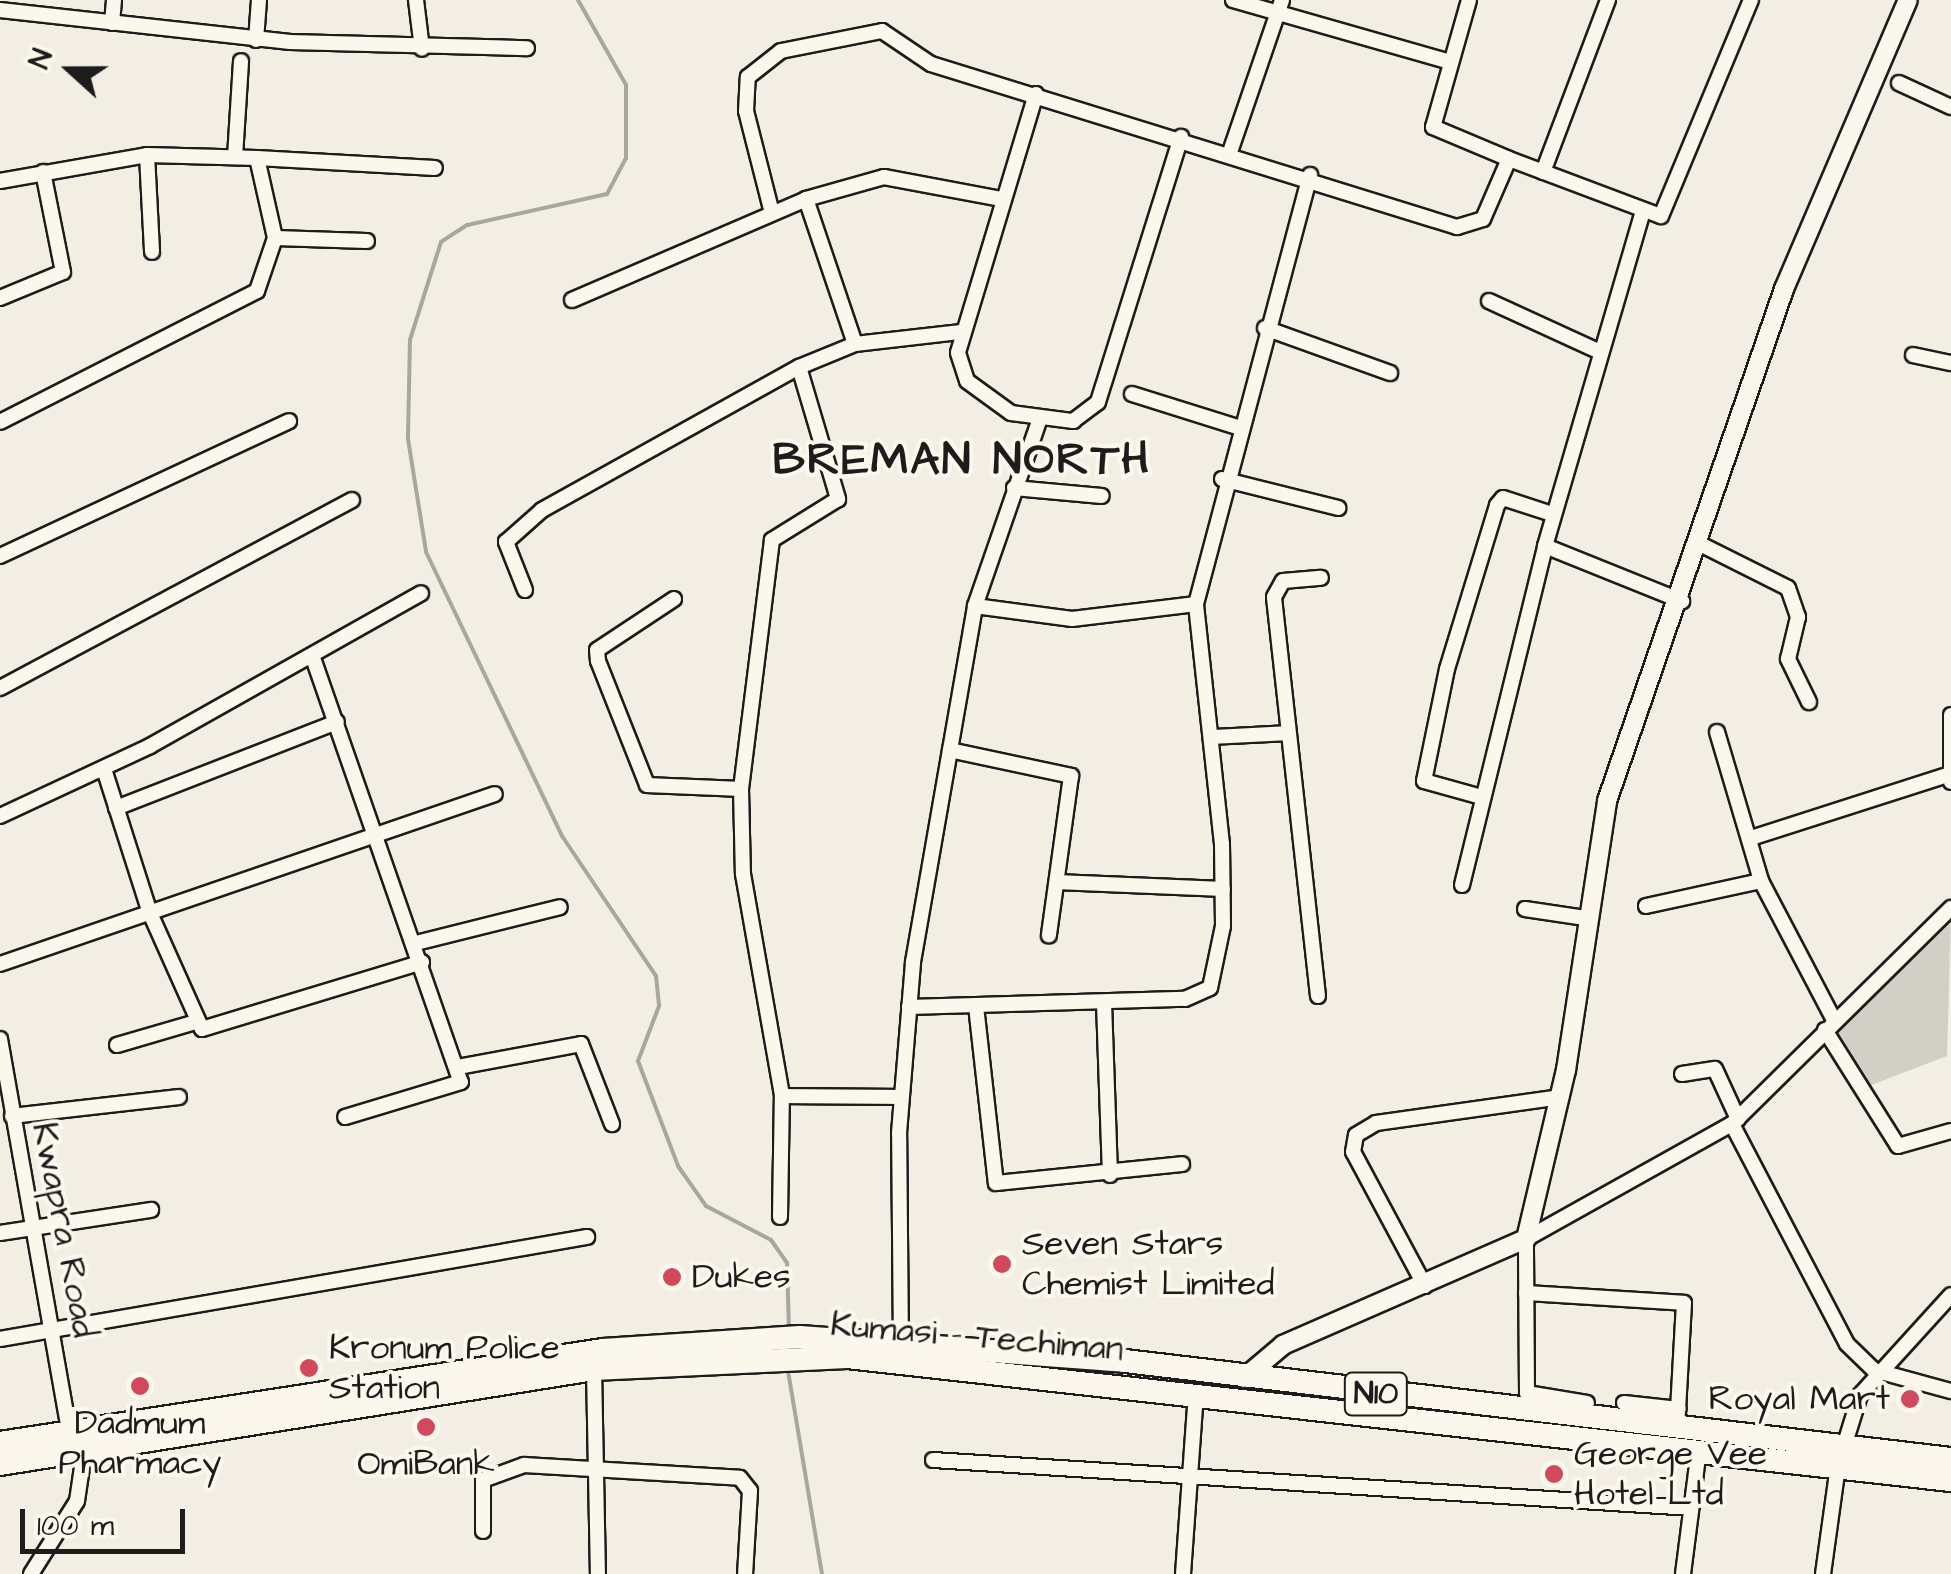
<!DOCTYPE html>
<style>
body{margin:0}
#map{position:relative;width:1951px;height:1574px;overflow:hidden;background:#f2eee4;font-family:"Architects Daughter",sans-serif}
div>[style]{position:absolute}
.green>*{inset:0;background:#d2cfc6}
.stream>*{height:4px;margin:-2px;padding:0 2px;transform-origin:2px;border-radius:2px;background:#a9a6a0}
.roads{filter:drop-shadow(2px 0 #1c1c1c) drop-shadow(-2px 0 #1c1c1c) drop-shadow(0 2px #1c1c1c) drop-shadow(0 -2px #1c1c1c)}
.minor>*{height:14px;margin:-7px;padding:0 7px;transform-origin:7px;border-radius:7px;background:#fbf7ec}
.tertiary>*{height:18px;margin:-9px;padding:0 9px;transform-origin:9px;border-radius:9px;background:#fbf7ec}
.trunk>*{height:22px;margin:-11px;padding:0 11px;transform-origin:11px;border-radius:11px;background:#fbf7ec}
.dots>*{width:28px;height:28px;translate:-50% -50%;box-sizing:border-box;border:5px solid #fbf7ec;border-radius:50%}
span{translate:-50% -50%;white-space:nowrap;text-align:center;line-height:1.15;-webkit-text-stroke:8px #fbf7ec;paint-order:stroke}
.shield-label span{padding:2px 8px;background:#fbf7ec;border:2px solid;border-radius:8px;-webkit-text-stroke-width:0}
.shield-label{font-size:32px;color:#1c1c1c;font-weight:700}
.street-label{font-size:35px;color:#1c1c1c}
.poi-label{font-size:35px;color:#1c1c1c}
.left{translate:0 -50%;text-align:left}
.right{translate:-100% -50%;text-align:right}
.district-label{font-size:45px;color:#1c1c1c;font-weight:700;letter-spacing:2.5px}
.north{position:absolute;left:20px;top:20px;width:100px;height:100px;-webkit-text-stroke:8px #fbf7ec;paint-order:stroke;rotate:291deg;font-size:28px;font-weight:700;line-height:40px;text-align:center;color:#1c1c1c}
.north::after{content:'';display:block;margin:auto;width:35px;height:45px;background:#1c1c1c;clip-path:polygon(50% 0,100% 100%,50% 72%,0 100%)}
.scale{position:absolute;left:20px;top:1509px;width:165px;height:45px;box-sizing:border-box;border:5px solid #1c1c1c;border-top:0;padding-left:12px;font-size:30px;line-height:35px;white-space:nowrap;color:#1c1c1c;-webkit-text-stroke:8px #fbf7ec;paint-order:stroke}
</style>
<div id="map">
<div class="green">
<div style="clip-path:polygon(1951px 914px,1947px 1056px,1866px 1087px,1831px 1030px)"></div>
</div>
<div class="stream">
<div style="left:578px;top:0;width:98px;rotate:60.5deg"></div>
<div style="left:626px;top:85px;width:73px;rotate:90deg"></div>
<div style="left:626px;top:158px;width:41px;rotate:117.8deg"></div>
<div style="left:607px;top:194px;width:143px;rotate:167.5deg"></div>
<div style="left:467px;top:225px;width:31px;rotate:147deg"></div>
<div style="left:441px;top:242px;width:103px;rotate:107.6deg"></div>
<div style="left:410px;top:340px;width:99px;rotate:91.2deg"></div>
<div style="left:408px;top:439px;width:114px;rotate:80.9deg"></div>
<div style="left:426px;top:552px;width:315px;rotate:64.4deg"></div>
<div style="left:562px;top:836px;width:169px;rotate:56.1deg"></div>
<div style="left:656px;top:976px;width:30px;rotate:84deg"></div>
<div style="left:659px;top:1006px;width:59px;rotate:110.9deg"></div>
<div style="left:638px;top:1061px;width:112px;rotate:69.1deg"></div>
<div style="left:678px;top:1166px;width:49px;rotate:55deg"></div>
<div style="left:706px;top:1206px;width:73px;rotate:27.6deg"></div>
<div style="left:771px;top:1240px;width:28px;rotate:55deg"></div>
<div style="left:787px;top:1263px;width:68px;rotate:88.3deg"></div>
<div style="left:788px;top:1371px;width:206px;rotate:80.5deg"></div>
</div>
<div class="roads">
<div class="minor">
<div style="left:416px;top:0;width:49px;rotate:83deg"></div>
<div style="left:1233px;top:0;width:226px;rotate:15.9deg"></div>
<div style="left:1469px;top:0;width:132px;rotate:105.8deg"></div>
<div style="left:1433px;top:127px;width:82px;rotate:22.8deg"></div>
<div style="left:0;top:10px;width:292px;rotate:6.3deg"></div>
<div style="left:290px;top:42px;width:237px;rotate:1.5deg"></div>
<div style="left:112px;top:23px;width:23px;rotate:-85deg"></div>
<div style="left:256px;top:40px;width:40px;rotate:-85.7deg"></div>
<div style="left:1899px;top:83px;width:57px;rotate:24.8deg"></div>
<div style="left:1036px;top:94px;width:270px;rotate:106.8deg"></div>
<div style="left:958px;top:353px;width:29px;rotate:72deg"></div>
<div style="left:967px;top:381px;width:54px;rotate:36deg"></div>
<div style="left:1011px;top:413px;width:63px;rotate:7.4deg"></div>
<div style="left:1073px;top:421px;width:31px;rotate:-37deg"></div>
<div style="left:1098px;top:402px;width:278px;rotate:-72.6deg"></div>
<div style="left:1230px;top:152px;width:161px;rotate:-71.1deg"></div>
<div style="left:147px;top:155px;width:97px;rotate:87deg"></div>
<div style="left:235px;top:157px;width:96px;rotate:-86.4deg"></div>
<div style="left:257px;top:158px;width:178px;rotate:3.2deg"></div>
<div style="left:1543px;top:172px;width:184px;rotate:-69.3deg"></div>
<div style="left:0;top:181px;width:149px;rotate:-10deg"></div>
<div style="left:147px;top:155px;width:110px;rotate:1.6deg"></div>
<div style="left:257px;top:158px;width:82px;rotate:77.3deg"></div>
<div style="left:275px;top:238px;width:56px;rotate:108.8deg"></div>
<div style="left:257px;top:291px;width:288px;rotate:153deg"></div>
<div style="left:806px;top:199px;width:153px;rotate:71.3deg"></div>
<div style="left:1643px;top:211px;width:349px;rotate:106.3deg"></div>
<div style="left:1545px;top:546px;width:148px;rotate:21.9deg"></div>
<div style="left:772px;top:213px;width:105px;rotate:-104.3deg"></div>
<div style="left:746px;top:111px;width:34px;rotate:-87deg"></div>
<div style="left:748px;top:77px;width:42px;rotate:-38.2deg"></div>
<div style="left:781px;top:51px;width:103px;rotate:-11.2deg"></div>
<div style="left:882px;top:31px;width:59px;rotate:34deg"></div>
<div style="left:931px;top:64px;width:551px;rotate:17.22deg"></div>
<div style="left:1457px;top:227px;width:27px;rotate:-17deg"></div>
<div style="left:1483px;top:219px;width:65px;rotate:-66.6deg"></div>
<div style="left:1509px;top:159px;width:162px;rotate:20.6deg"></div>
<div style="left:1661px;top:216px;width:234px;rotate:-67.4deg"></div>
<div style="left:275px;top:238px;width:92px;rotate:1.9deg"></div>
<div style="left:0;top:298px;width:68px;rotate:-22.4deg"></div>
<div style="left:63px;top:272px;width:102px;rotate:-101.3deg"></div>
<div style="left:572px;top:300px;width:255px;rotate:-23.3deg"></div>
<div style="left:806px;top:199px;width:81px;rotate:-15.8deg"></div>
<div style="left:884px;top:177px;width:120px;rotate:10.6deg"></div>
<div style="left:1489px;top:301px;width:118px;rotate:24.6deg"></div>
<div style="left:1265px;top:328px;width:133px;rotate:19.8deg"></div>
<div style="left:1913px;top:355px;width:39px;rotate:12deg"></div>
<div style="left:799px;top:367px;width:138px;rotate:73.5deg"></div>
<div style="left:838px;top:499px;width:78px;rotate:148.2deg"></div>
<div style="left:772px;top:540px;width:251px;rotate:97.1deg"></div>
<div style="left:741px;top:789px;width:85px;rotate:88.7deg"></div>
<div style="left:743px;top:874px;width:225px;rotate:80deg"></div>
<div style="left:782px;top:1096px;width:118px;rotate:0.5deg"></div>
<div style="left:1132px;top:394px;width:110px;rotate:17.4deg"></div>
<div style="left:1222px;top:479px;width:120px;rotate:14deg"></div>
<div style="left:1014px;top:488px;width:88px;rotate:5.2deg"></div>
<div style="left:1700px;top:544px;width:98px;rotate:26.6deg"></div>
<div style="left:1788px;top:588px;width:31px;rotate:71deg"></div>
<div style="left:1798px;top:617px;width:43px;rotate:103.4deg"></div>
<div style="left:1788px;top:659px;width:48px;rotate:64deg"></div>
<div style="left:0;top:556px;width:319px;rotate:-25deg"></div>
<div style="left:525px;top:590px;width:52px;rotate:-111.6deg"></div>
<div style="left:506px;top:542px;width:48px;rotate:-41.6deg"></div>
<div style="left:542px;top:510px;width:294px;rotate:-29.1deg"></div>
<div style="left:799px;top:367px;width:61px;rotate:-22.3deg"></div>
<div style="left:855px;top:344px;width:107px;rotate:-6.5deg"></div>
<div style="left:674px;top:599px;width:92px;rotate:146.5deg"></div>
<div style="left:597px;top:650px;width:11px;rotate:85deg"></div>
<div style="left:598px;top:661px;width:133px;rotate:68.4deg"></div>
<div style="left:647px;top:785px;width:94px;rotate:2.4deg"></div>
<div style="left:975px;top:606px;width:98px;rotate:7.6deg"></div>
<div style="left:1072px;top:619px;width:125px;rotate:-6.9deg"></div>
<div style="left:313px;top:658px;width:449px;rotate:70.8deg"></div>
<div style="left:461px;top:1082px;width:121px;rotate:163.2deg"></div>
<div style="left:0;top:688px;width:399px;rotate:-28.1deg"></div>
<div style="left:1717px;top:732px;width:155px;rotate:73.5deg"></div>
<div style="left:1761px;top:881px;width:157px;rotate:62.3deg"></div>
<div style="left:1212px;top:737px;width:76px;rotate:-3deg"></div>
<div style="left:950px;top:750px;width:124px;rotate:12.1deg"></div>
<div style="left:1071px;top:776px;width:161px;rotate:97.9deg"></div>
<div style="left:104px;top:769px;width:151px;rotate:72.3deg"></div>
<div style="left:150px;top:913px;width:127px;rotate:65.9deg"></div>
<div style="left:202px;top:1029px;width:230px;rotate:-16.9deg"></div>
<div style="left:1951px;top:782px;width:67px;rotate:-90deg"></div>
<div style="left:1478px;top:796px;width:56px;rotate:-164.5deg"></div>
<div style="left:1424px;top:781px;width:114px;rotate:-78.4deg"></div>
<div style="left:1447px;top:669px;width:171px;rotate:-73deg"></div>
<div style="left:1497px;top:505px;width:9px;rotate:-49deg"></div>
<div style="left:1503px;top:498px;width:52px;rotate:18.1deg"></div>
<div style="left:116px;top:808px;width:237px;rotate:-21.3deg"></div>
<div style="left:0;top:816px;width:166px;rotate:-25deg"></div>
<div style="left:150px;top:746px;width:311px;rotate:-29.4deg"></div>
<div style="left:1751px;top:838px;width:209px;rotate:-17.8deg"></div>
<div style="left:1057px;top:882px;width:166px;rotate:2.4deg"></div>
<div style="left:1462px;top:885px;width:349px;rotate:-76.2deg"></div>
<div style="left:1646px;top:906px;width:118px;rotate:-12.3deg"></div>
<div style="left:1525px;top:909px;width:61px;rotate:8.5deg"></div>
<div style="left:416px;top:943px;width:148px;rotate:-14deg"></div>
<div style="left:0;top:964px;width:523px;rotate:-18.95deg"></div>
<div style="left:1318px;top:996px;width:401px;rotate:-96.3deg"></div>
<div style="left:1274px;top:597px;width:18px;rotate:-61deg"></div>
<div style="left:1283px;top:581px;width:38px;rotate:-5deg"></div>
<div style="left:1104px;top:1003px;width:172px;rotate:88deg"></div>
<div style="left:976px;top:1006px;width:178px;rotate:83.6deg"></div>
<div style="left:996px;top:1183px;width:187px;rotate:-5.8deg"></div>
<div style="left:909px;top:1007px;width:276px;rotate:-1.7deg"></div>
<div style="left:1185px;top:999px;width:27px;rotate:-24deg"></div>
<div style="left:1210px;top:988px;width:63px;rotate:-78.2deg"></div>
<div style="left:1223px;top:926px;width:82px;rotate:-90.7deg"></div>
<div style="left:1222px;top:844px;width:241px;rotate:-96.2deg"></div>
<div style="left:1196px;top:604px;width:444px;rotate:-75.1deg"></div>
<div style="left:1825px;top:1030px;width:137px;rotate:57.8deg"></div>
<div style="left:1898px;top:1146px;width:55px;rotate:-15.8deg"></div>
<div style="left:0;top:1039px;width:398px;rotate:80deg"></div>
<div style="left:117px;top:1045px;width:78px;rotate:-16.3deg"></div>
<div style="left:458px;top:1067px;width:125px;rotate:-10.6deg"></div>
<div style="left:581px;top:1044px;width:86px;rotate:68.8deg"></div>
<div style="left:1682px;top:1074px;width:33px;rotate:-9deg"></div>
<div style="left:1715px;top:1069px;width:55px;rotate:65.3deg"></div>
<div style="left:12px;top:1116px;width:168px;rotate:-6.5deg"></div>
<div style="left:1732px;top:1124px;width:248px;rotate:62.4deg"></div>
<div style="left:1847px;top:1344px;width:37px;rotate:44deg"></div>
<div style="left:1874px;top:1370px;width:80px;rotate:15.3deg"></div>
<div style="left:780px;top:1217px;width:121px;rotate:-89.1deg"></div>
<div style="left:0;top:1233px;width:153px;rotate:-8.7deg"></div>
<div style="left:1425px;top:1286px;width:152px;rotate:-118.2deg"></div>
<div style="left:1353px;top:1152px;width:17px;rotate:-80deg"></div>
<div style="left:1356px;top:1135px;width:23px;rotate:-31deg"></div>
<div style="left:1376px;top:1123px;width:187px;rotate:-8deg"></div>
<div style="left:1526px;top:1293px;width:158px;rotate:3.6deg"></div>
<div style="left:1684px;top:1303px;width:126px;rotate:93.2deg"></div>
<div style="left:0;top:1339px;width:596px;rotate:-9.86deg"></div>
<div style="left:901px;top:1348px;width:215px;rotate:-90.5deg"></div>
<div style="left:899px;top:1133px;width:172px;rotate:-85.3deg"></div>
<div style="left:913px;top:962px;width:361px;rotate:-80.1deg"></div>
<div style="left:975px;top:606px;width:196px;rotate:-70.9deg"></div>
<div style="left:594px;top:1369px;width:205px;rotate:88.9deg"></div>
<div style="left:1587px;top:1403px;width:61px;rotate:-170.5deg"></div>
<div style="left:1527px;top:1393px;width:154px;rotate:-90.4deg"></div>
<div style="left:1526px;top:1239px;width:236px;rotate:-29.2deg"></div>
<div style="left:1732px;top:1124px;width:308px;rotate:-44.6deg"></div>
<div style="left:1624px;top:1403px;width:55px;rotate:6.2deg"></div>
<div style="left:933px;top:1460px;width:760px;rotate:3.62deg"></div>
<div style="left:483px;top:1531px;width:51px;rotate:-90deg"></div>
<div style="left:483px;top:1480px;width:44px;rotate:-20.1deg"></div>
<div style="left:524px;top:1465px;width:216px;rotate:3.4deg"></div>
<div style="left:740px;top:1478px;width:16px;rotate:52deg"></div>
<div style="left:750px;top:1491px;width:83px;rotate:93.4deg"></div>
<div style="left:31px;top:1574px;width:86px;rotate:-57.8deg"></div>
<div style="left:77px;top:1501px;width:55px;rotate:-81.6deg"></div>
<div style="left:1183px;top:1574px;width:181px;rotate:-85.9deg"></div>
<div style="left:1683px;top:1574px;width:126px;rotate:-82.7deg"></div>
<div style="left:1823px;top:1574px;width:109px;rotate:-82.1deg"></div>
<div style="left:1838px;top:1466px;width:74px;rotate:-72.8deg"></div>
<div style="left:1860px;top:1395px;width:135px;rotate:-47.7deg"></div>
</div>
<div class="tertiary">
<div style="left:1244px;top:1378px;width:51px;rotate:-40.2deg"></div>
<div style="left:1283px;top:1345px;width:265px;rotate:-23.6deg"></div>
<div style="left:1526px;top:1239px;width:174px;rotate:-76.7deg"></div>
<div style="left:1566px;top:1070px;width:272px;rotate:-81.3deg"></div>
<div style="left:1607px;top:801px;width:542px;rotate:-70.93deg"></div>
<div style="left:1784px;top:289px;width:314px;rotate:-66.8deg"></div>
</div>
<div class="trunk">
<div style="left:0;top:1443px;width:610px;rotate:-8.77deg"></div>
<div style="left:603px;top:1350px;width:197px;rotate:-3.8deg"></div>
<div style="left:800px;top:1337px;width:326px;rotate:4.2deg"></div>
<div style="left:1125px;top:1361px;width:832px;rotate:6.77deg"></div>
<div style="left:0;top:1464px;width:602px;rotate:-9.09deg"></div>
<div style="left:594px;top:1369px;width:253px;rotate:-2.7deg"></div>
<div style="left:847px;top:1357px;width:1111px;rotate:6.36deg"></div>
</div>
</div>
<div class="dots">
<div style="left:1002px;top:1264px;background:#d1495b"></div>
<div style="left:672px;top:1277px;background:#d1495b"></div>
<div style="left:309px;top:1368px;background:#d1495b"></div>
<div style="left:140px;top:1386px;background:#d1495b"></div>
<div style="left:1910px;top:1399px;background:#d1495b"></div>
<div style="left:426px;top:1427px;background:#d1495b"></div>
<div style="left:1554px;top:1474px;background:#d1495b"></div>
</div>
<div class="shield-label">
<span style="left:1376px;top:1394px">N10</span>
</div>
<div class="street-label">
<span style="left:64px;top:1230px;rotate:79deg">Kwapra Road</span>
<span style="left:977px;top:1337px;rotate:5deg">Kumasi - Techiman</span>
</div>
<div class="poi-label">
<span class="left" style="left:1022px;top:1264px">Seven Stars<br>Chemist Limited</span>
<span class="left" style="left:692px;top:1277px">Dukes</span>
<span class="left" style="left:329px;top:1368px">Kronum Police<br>Station</span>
<span class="right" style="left:1890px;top:1399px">Royal Mart</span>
<span style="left:140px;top:1443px">Dadmum<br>Pharmacy</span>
<span class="left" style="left:1574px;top:1474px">George Vee<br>Hotel Ltd</span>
<span style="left:426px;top:1464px">OmiBank</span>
</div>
<div class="district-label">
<span style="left:962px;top:461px">BREMAN NORTH</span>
</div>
<div class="north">N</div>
<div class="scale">100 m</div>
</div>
